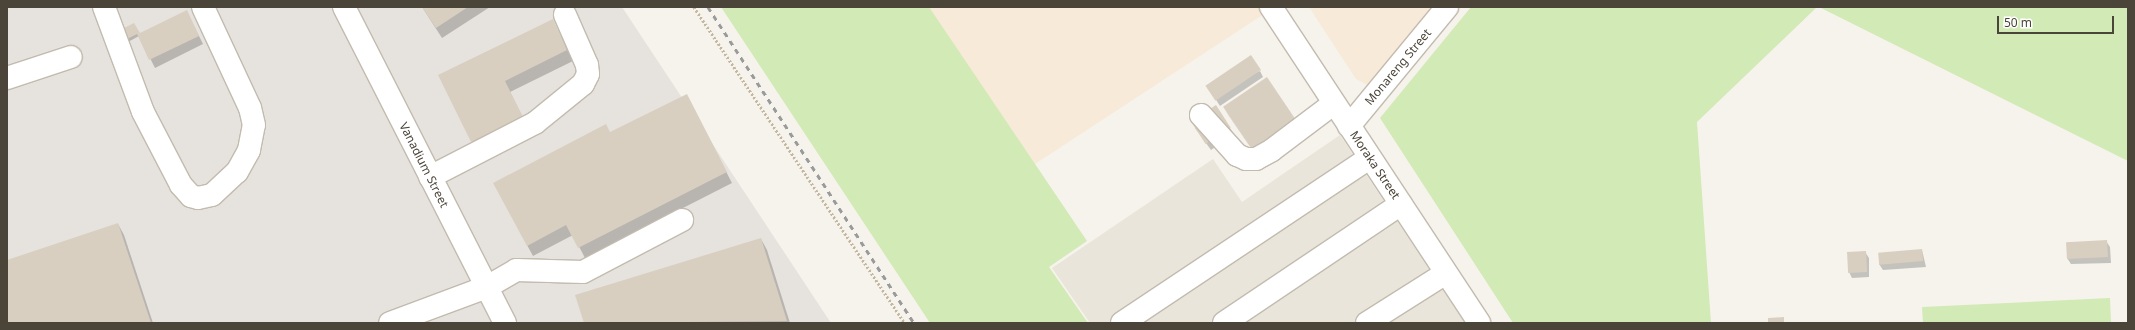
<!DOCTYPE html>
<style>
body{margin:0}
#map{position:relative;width:2135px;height:330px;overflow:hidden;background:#f6f3ec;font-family:"Noto Sans",sans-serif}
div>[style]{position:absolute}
.residential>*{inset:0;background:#eae5da}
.commercial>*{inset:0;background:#f7ead8}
.industrial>*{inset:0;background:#e6e2dd}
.green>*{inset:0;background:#d2eab5}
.shadow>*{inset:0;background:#0003}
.building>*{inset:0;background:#d8cfc1;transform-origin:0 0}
.path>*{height:2.5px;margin-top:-1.25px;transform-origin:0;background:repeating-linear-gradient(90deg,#c4b79f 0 2px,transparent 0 4px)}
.roads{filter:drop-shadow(1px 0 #c2bbae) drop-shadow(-1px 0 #c2bbae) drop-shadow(0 1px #c2bbae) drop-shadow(0 -1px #c2bbae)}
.minor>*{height:22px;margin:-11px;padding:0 11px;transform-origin:11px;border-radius:11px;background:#fff}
.rail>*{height:3px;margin-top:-1.5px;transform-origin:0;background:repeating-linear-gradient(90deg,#9a9a9a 0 5px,transparent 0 10px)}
span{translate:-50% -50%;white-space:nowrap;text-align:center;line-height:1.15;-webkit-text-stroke:3.5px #fff;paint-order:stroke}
.street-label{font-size:12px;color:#4b4439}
.frame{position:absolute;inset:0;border:8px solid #4b4439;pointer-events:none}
.scale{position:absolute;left:1997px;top:16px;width:117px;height:18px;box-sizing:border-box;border:2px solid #4b4439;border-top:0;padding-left:5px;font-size:12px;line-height:14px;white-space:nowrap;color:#4b4439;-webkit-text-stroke:3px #fff;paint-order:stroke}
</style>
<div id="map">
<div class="residential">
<div style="clip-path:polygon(1340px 135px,1465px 323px,1090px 323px,1052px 268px,1213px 159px,1242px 202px)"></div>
</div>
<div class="commercial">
<div style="clip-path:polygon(928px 7px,1260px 7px,1264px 14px,1035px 164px)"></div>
<div style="clip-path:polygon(1309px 7px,1438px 7px,1373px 88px,1356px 79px)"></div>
</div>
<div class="industrial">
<div style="clip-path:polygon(7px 7px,622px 7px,831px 323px,7px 323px)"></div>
</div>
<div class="green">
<div style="clip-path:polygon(721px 7px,929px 7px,1087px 241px,1049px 267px,1088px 323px,930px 323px)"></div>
<div style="clip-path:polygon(1471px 7px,1817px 7px,1697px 122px,1711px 323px,1513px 323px,1380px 118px)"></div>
<div style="clip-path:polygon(1819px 7px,2128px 7px,2128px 161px)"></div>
<div style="clip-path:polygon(2110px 298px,2111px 323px,1923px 323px,1922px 307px)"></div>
</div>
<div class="shadow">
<div style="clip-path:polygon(422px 7px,490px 7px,442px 38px)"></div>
<div style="clip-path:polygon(187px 12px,203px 44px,155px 68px,139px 36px,128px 42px,122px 30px,139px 34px)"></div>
<div style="clip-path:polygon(558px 31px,573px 61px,510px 92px,528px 128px,478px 152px,440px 76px)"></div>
<div style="clip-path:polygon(1260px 71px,1263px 77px,1220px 106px,1211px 92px)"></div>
<div style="clip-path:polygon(692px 106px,732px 183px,585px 258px,573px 235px,533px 256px,527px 245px,610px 134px)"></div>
<div style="clip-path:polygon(1215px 106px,1234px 134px,1211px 150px,1195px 128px)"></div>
<div style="clip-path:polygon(1224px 108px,1263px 166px,1229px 116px)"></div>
<div style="clip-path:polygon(118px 224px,124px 235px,153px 323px,7px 323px,7px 261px)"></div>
<div style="clip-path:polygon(761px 239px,767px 250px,790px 323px,585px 323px,577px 296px)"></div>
<div style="clip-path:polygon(2106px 241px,2110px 247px,2111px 263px,2071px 264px,2067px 258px)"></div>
<div style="clip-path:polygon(1922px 250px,1926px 267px,1883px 270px,1879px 264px)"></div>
<div style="clip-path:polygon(1865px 252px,1869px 258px,1869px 277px,1852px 278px,1849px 272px,1848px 253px)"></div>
</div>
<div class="building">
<div style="clip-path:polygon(422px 7px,468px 7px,436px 28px)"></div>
<div style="clip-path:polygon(187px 10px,199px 36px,149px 60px,137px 34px,125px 40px,120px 30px,134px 23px,140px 33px)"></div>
<div style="clip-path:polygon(553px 19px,567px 50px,505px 81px,523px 117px,471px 142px,438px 75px)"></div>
<div style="left:1251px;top:55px;width:18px;height:55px;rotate:56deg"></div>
<div style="left:1267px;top:77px;width:62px;height:53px;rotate:56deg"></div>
<div style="clip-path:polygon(687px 94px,727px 172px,578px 248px,566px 225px,527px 246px,493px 183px,606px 124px,610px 132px)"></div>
<div style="left:1216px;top:105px;width:27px;height:30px;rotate:57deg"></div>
<div style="clip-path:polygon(118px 223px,151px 323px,7px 323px,7px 260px)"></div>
<div style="clip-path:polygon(761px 238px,787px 321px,584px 323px,575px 295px)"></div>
<div style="left:2107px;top:240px;width:17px;height:41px;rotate:87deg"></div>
<div style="left:1922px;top:249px;width:12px;height:44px;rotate:85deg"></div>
<div style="left:1866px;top:251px;width:21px;height:19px;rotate:87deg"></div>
<div style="clip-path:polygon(1784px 317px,1784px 323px,1768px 323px,1768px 318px)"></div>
</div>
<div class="path">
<div style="left:694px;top:7px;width:380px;rotate:56.3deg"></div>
</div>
<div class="roads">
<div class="minor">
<div style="left:104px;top:7px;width:112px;rotate:69.6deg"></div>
<div style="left:143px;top:112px;width:82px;rotate:62.5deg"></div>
<div style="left:181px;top:185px;width:15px;rotate:48deg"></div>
<div style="left:191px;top:196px;width:7px;rotate:16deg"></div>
<div style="left:198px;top:198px;width:14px;rotate:-12deg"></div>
<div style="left:212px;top:195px;width:34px;rotate:-43deg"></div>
<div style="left:237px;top:172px;width:25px;rotate:-61deg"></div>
<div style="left:249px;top:150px;width:25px;rotate:-79deg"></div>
<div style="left:254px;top:125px;width:17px;rotate:-103deg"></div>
<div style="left:250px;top:108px;width:111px;rotate:-115deg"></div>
<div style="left:344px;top:7px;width:355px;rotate:63deg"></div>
<div style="left:1271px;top:7px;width:378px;rotate:56.6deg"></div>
<div style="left:7px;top:78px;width:67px;rotate:-18.2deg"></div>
<div style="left:1201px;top:115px;width:54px;rotate:48deg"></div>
<div style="left:1237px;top:155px;width:10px;rotate:24deg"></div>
<div style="left:1246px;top:159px;width:10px"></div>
<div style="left:1256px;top:159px;width:18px;rotate:-29deg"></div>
<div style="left:1272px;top:150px;width:76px;rotate:-37deg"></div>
<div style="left:1349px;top:126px;width:154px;rotate:-50.5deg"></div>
<div style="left:430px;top:177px;width:118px;rotate:-27.2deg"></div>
<div style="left:535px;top:123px;width:62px;rotate:-39.1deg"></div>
<div style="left:583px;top:84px;width:11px;rotate:-63deg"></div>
<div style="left:588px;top:74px;width:9px;rotate:-96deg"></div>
<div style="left:587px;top:65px;width:55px;rotate:-113.7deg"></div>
<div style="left:390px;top:323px;width:103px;rotate:-20.4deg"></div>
<div style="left:487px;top:287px;width:34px;rotate:-30deg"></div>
<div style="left:516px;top:270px;width:67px;rotate:1.7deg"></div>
<div style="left:583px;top:272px;width:112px;rotate:-27.7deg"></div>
<div style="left:1122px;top:323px;width:297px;rotate:-33.7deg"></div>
<div style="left:1224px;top:323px;width:213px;rotate:-33.9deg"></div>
<div style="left:1367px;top:323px;width:93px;rotate:-32.3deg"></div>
</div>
</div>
<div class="rail">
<div style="left:708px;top:7px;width:377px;rotate:56.9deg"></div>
</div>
<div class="street-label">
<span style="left:1398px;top:67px;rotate:-50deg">Monareng Street</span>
<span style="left:424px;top:165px;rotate:63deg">Vanadium Street</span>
<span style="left:1375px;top:165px;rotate:56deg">Moraka Street</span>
</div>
<div class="frame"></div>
<div class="scale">50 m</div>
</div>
